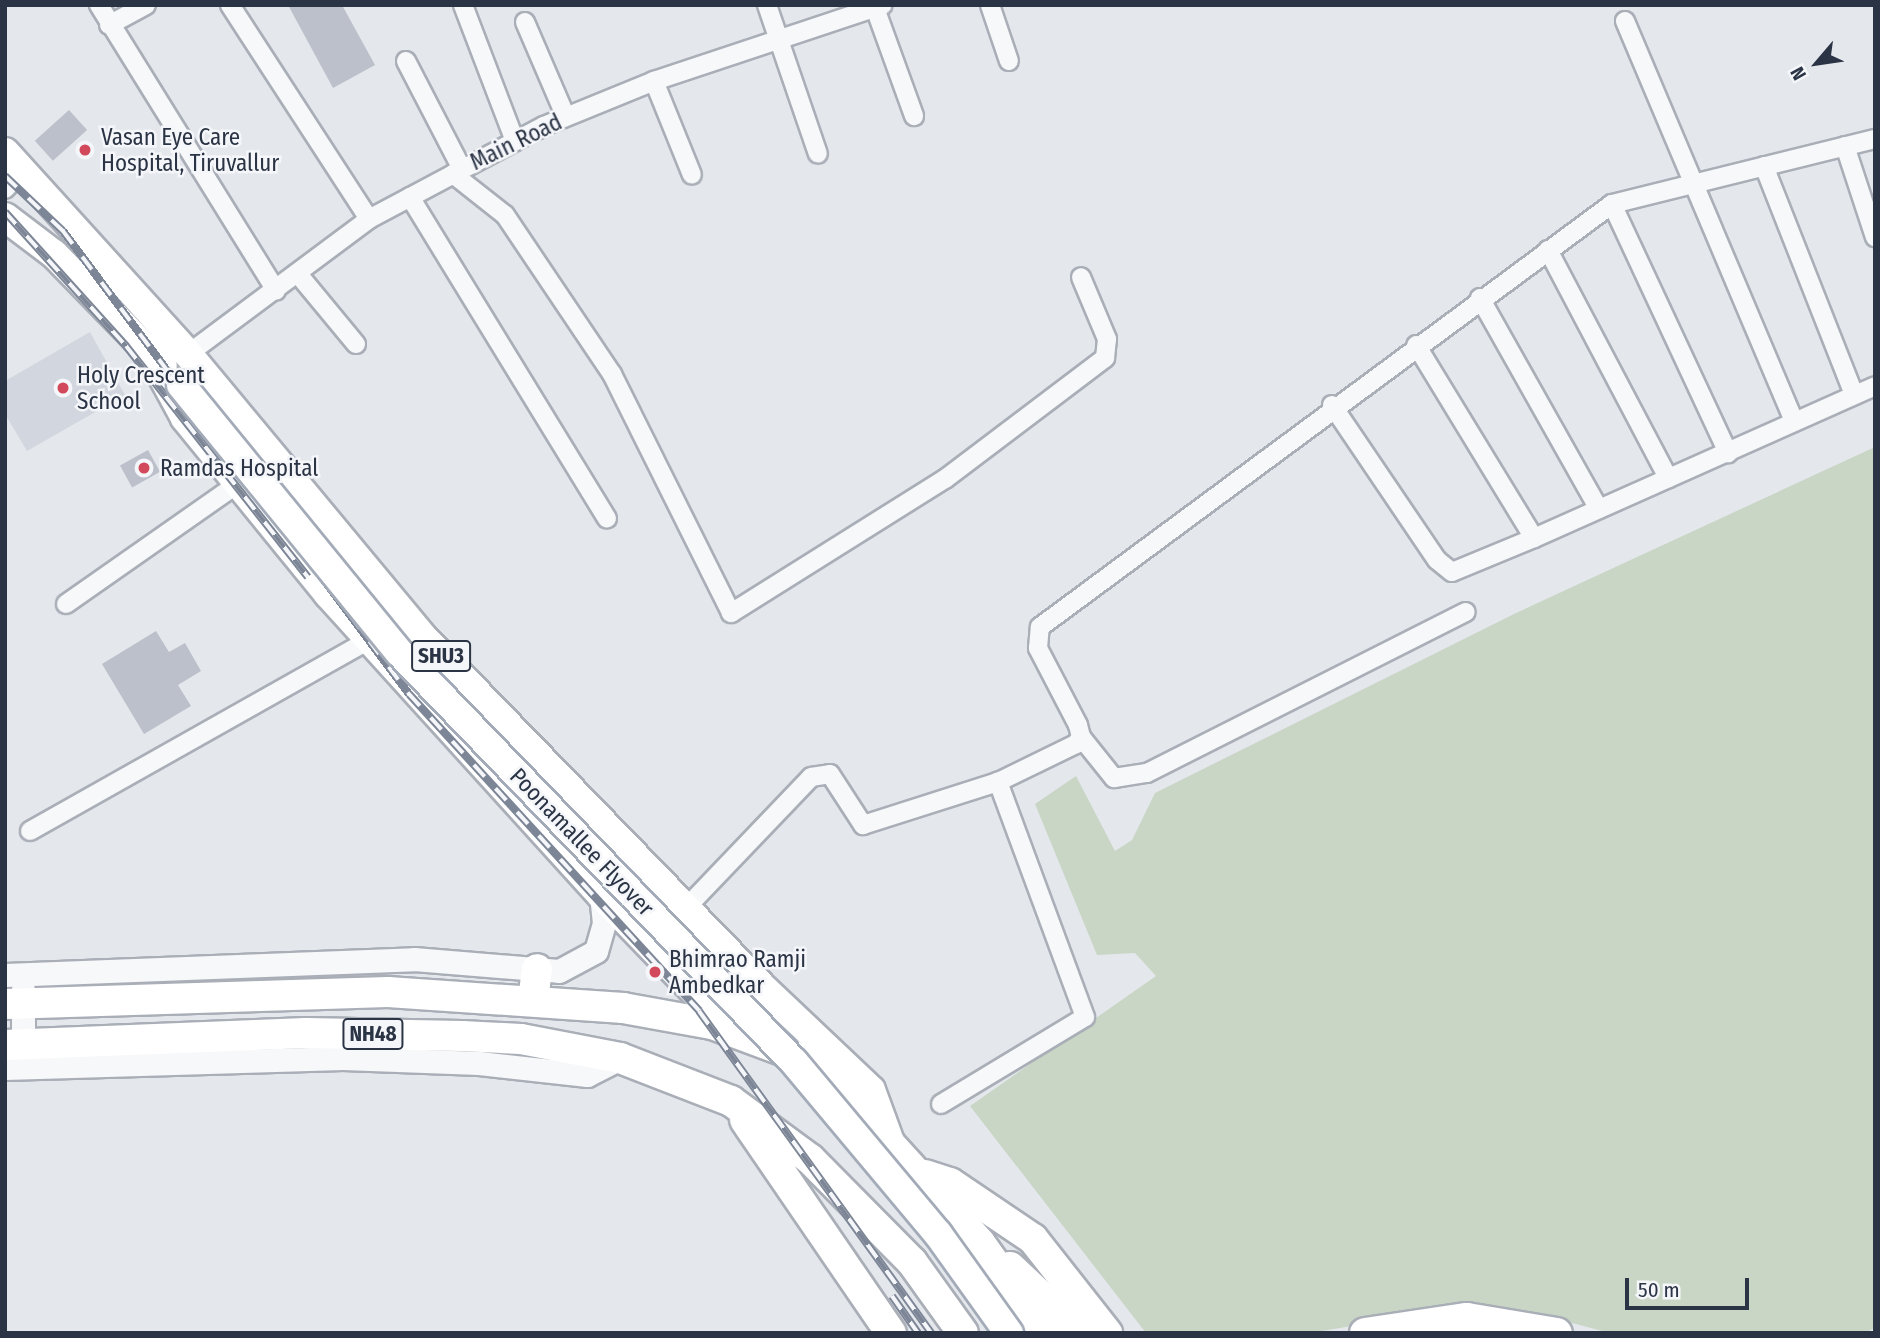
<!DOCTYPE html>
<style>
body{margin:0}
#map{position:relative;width:1880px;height:1338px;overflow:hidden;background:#e4e7ec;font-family:"Fira Sans Condensed",sans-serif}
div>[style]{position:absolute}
.built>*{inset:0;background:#d2d6de}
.green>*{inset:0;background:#c9d6c5}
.building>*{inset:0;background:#bbc0ca;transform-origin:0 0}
.roads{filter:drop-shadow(2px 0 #a9aeb7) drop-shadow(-2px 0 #a9aeb7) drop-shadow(0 2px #a9aeb7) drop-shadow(0 -2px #a9aeb7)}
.minor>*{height:18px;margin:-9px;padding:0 9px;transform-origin:9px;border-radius:9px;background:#f7f8fa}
.tertiary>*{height:23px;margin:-11.5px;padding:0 11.5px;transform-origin:11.5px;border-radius:11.5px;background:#f7f8fa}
.primary>*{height:28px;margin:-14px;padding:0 14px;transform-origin:14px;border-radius:14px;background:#fff}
.trunk>*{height:30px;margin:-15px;padding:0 15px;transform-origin:15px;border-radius:15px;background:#fff}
.rail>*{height:8px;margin-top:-4px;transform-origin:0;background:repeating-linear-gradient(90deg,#f4f6f9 0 16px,#7d8696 0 32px);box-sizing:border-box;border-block:2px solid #7d8696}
.bridges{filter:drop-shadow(2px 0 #a3abb8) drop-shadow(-2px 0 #a3abb8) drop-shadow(0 2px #a3abb8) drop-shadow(0 -2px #a3abb8)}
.primary-bridge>*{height:28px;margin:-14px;padding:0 14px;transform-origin:14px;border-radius:14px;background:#fff}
.dots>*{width:19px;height:19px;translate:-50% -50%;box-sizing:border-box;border:4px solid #f4f6f9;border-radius:50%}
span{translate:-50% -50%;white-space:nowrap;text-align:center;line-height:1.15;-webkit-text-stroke:5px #f4f6f9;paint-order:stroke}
.shield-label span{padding:2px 5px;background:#f4f6f9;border:2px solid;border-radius:5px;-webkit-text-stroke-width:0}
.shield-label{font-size:21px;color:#2b3445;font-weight:700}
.poi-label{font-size:23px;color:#2b3445}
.left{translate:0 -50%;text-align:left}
.street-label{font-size:23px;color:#2b3445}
.frame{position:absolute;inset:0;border:7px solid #2b3445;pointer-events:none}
.north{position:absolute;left:1782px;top:28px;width:70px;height:70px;-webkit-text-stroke:5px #f4f6f9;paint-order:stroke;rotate:241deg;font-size:19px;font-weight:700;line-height:28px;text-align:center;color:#2b3445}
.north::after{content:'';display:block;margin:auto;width:24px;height:32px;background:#2b3445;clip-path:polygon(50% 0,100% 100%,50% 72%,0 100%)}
.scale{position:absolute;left:1625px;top:1278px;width:124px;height:32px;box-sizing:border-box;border:4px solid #2b3445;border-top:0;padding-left:9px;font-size:21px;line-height:24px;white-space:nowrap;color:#2b3445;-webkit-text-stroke:5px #f4f6f9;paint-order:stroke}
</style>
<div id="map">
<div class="built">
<div style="clip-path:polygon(90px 332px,125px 395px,27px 451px,5px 414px,5px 381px)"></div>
</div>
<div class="green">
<div style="clip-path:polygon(1875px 447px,1875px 1328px,1865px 1333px,1610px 1333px,1519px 1309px,1453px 1309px,1310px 1333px,1146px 1333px,970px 1106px,1156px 976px,1135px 953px,1097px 955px,1035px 804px,1076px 776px,1115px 851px,1132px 840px,1155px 793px,1514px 614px)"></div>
</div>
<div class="building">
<div style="clip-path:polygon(288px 5px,342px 5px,375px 65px,333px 88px)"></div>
<div style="left:69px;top:110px;width:27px;height:46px;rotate:48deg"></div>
<div style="left:148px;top:450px;width:25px;height:32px;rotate:61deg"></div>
<div style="clip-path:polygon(156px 631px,169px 652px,185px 643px,201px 671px,178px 685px,191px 706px,144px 734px,102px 664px)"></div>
</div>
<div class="roads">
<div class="minor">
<div style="left:99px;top:5px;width:336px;rotate:58.2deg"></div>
<div style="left:230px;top:5px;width:255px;rotate:57deg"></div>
<div style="left:463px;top:5px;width:146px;rotate:69.1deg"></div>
<div style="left:767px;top:5px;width:157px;rotate:71.1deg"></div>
<div style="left:990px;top:5px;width:59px;rotate:71.3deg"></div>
<div style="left:875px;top:8px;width:115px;rotate:70.1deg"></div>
<div style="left:1625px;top:21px;width:434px;rotate:67.1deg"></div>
<div style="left:525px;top:22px;width:103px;rotate:66.7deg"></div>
<div style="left:109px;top:25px;width:42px;rotate:-28.4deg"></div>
<div style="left:406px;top:61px;width:122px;rotate:62.6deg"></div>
<div style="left:654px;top:81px;width:101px;rotate:68deg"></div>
<div style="left:1845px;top:146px;width:96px;rotate:71.8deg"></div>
<div style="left:1764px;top:166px;width:246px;rotate:68.5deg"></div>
<div style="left:453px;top:174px;width:66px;rotate:38.3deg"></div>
<div style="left:505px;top:215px;width:192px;rotate:56.1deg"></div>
<div style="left:612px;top:374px;width:267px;rotate:63.5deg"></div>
<div style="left:731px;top:613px;width:252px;rotate:-32.1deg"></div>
<div style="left:945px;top:479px;width:201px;rotate:-37.1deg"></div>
<div style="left:1105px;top:358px;width:19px;rotate:-84deg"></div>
<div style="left:1107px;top:339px;width:67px;rotate:-112.8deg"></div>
<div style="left:5px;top:189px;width:28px;rotate:-46deg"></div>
<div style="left:410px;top:197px;width:377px;rotate:58.5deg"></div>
<div style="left:1612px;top:204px;width:275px;rotate:65deg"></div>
<div style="left:1548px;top:250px;width:258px;rotate:62.2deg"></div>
<div style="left:298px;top:274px;width:91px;rotate:50.4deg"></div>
<div style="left:1480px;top:298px;width:242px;rotate:60.6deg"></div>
<div style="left:188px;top:354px;width:226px;rotate:-36.7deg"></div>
<div style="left:369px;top:219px;width:198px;rotate:-28deg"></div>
<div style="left:544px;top:126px;width:119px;rotate:-22.2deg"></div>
<div style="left:654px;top:81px;width:241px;rotate:-18.4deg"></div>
<div style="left:1332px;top:405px;width:187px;rotate:55.9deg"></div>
<div style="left:1437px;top:560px;width:19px;rotate:39deg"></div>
<div style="left:1452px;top:572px;width:89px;rotate:-22.5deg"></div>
<div style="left:1534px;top:538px;width:226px;rotate:-121.4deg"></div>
<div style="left:1534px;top:538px;width:373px;rotate:-24deg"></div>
<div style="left:66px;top:604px;width:213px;rotate:-35deg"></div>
<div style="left:1081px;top:737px;width:53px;rotate:51.2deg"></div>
<div style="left:1114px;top:778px;width:33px;rotate:-9deg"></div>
<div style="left:1147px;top:773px;width:357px;rotate:-26.8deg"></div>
<div style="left:30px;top:831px;width:389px;rotate:-29.4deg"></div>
<div style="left:685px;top:909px;width:182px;rotate:-46.3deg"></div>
<div style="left:811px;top:777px;width:19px;rotate:-9deg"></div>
<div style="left:830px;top:774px;width:61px;rotate:57.1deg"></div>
<div style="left:863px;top:825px;width:142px;rotate:-17.7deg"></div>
<div style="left:998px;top:782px;width:87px;rotate:-26deg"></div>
<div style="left:1076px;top:744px;width:9px;rotate:-54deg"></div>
<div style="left:1081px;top:737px;width:12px;rotate:-104deg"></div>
<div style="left:1078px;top:725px;width:87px;rotate:-117.5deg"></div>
<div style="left:1038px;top:648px;width:21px;rotate:-85deg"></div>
<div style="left:1040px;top:627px;width:711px;rotate:-36.48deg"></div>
<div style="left:1612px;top:204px;width:271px;rotate:-13.9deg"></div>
<div style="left:941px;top:1104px;width:168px;rotate:-31.1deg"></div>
<div style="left:1085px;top:1017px;width:251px;rotate:-110.3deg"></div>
</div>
<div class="tertiary">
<div style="left:5px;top:975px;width:409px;rotate:-2.2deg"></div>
<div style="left:414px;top:959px;width:145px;rotate:4.7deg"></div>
<div style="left:559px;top:971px;width:42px;rotate:-28.4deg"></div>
<div style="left:596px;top:951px;width:29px;rotate:-74deg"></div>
<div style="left:604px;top:923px;width:28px;rotate:-96deg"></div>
<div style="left:23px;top:990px;width:70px;rotate:90deg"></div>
<div style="left:5px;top:1068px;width:338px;rotate:-1.7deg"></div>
<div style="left:343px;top:1058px;width:136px;rotate:2.1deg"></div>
<div style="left:479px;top:1063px;width:109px;rotate:6.3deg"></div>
<div style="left:587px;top:1075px;width:37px;rotate:-27deg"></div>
</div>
<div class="primary">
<div style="left:5px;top:152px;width:273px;rotate:47.8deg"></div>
<div style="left:188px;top:354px;width:368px;rotate:50.3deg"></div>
<div style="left:423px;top:637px;width:486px;rotate:45.9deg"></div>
<div style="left:761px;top:986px;width:151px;rotate:43.4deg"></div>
<div style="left:871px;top:1090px;width:55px;rotate:69.9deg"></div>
<div style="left:5px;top:217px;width:61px;rotate:37.1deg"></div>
<div style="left:54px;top:254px;width:156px;rotate:45.8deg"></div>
<div style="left:151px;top:355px;width:72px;rotate:61.6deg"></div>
<div style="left:185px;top:418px;width:227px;rotate:50.9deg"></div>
<div style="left:328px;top:594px;width:406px;rotate:47.8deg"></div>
<div style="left:601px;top:895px;width:142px;rotate:45.9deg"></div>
<div style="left:700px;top:997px;width:30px;rotate:17deg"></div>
<div style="left:729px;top:1006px;width:29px;rotate:-41deg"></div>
</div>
<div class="trunk">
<div style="left:533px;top:1001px;width:32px;rotate:-83deg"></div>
<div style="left:5px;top:1004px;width:383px;rotate:-1.8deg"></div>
<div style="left:388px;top:992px;width:236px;rotate:3.9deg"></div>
<div style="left:623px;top:1008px;width:90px;rotate:10.2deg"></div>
<div style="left:712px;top:1024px;width:78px;rotate:20.3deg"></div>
<div style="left:785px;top:1051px;width:51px;rotate:30.6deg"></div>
<div style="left:829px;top:1077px;width:224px;rotate:47.7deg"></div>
<div style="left:980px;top:1243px;width:110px;rotate:54.6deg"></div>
<div style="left:5px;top:1045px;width:301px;rotate:-2.3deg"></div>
<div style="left:306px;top:1033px;width:156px;rotate:1.1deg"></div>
<div style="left:462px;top:1036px;width:59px;rotate:2.9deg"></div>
<div style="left:521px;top:1039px;width:101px;rotate:10.9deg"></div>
<div style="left:620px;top:1058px;width:119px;rotate:21.2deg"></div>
<div style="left:731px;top:1101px;width:98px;rotate:36.3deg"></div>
<div style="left:810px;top:1159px;width:145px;rotate:45.3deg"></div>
<div style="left:912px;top:1262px;width:87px;rotate:54.3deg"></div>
<div style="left:745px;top:1120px;width:258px;rotate:55.6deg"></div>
<div style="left:925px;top:1175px;width:26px;rotate:18deg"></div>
<div style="left:950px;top:1183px;width:100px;rotate:34deg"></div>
<div style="left:1033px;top:1239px;width:120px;rotate:51.8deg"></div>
<div style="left:1010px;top:1267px;width:96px;rotate:43.3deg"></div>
<div style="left:1365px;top:1333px;width:103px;rotate:-8.4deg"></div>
<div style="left:1467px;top:1318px;width:91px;rotate:9.5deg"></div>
</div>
</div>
<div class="rail">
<div style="left:5px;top:176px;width:80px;rotate:43.5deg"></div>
<div style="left:63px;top:231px;width:578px;rotate:53.23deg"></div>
<div style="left:409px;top:694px;width:430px;rotate:47.5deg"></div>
<div style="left:699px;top:1011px;width:397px;rotate:54.2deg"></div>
<div style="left:5px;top:212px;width:181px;rotate:47.9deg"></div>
<div style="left:126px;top:346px;width:294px;rotate:51.8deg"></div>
<div style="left:892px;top:1296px;width:45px;rotate:54.9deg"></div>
</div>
<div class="bridges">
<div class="primary-bridge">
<div style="left:181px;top:385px;width:345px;rotate:50.8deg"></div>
<div style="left:399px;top:652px;width:569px;rotate:46.07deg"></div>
<div style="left:794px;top:1062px;width:224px;rotate:50.1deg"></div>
<div style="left:938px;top:1234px;width:122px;rotate:54.4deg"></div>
</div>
</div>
<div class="dots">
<div style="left:85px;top:150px;background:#d1495b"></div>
<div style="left:63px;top:388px;background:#d1495b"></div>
<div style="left:144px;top:468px;background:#d1495b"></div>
<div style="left:655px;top:972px;background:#d1495b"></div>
</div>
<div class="shield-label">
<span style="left:441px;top:656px">SHU3</span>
<span style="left:373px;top:1034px">NH48</span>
</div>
<div class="poi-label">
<span class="left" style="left:101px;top:150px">Vasan Eye Care<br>Hospital, Tiruvallur</span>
<span class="left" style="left:77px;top:388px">Holy Crescent<br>School</span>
<span class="left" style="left:160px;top:468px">Ramdas Hospital</span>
<span class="left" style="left:669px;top:972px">Bhimrao Ramji<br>Ambedkar</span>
</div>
<div class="street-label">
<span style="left:516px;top:142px;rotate:-26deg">Main Road</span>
<span style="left:582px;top:842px;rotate:46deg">Poonamallee Flyover</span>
</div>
<div class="frame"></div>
<div class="north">N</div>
<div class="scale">50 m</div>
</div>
